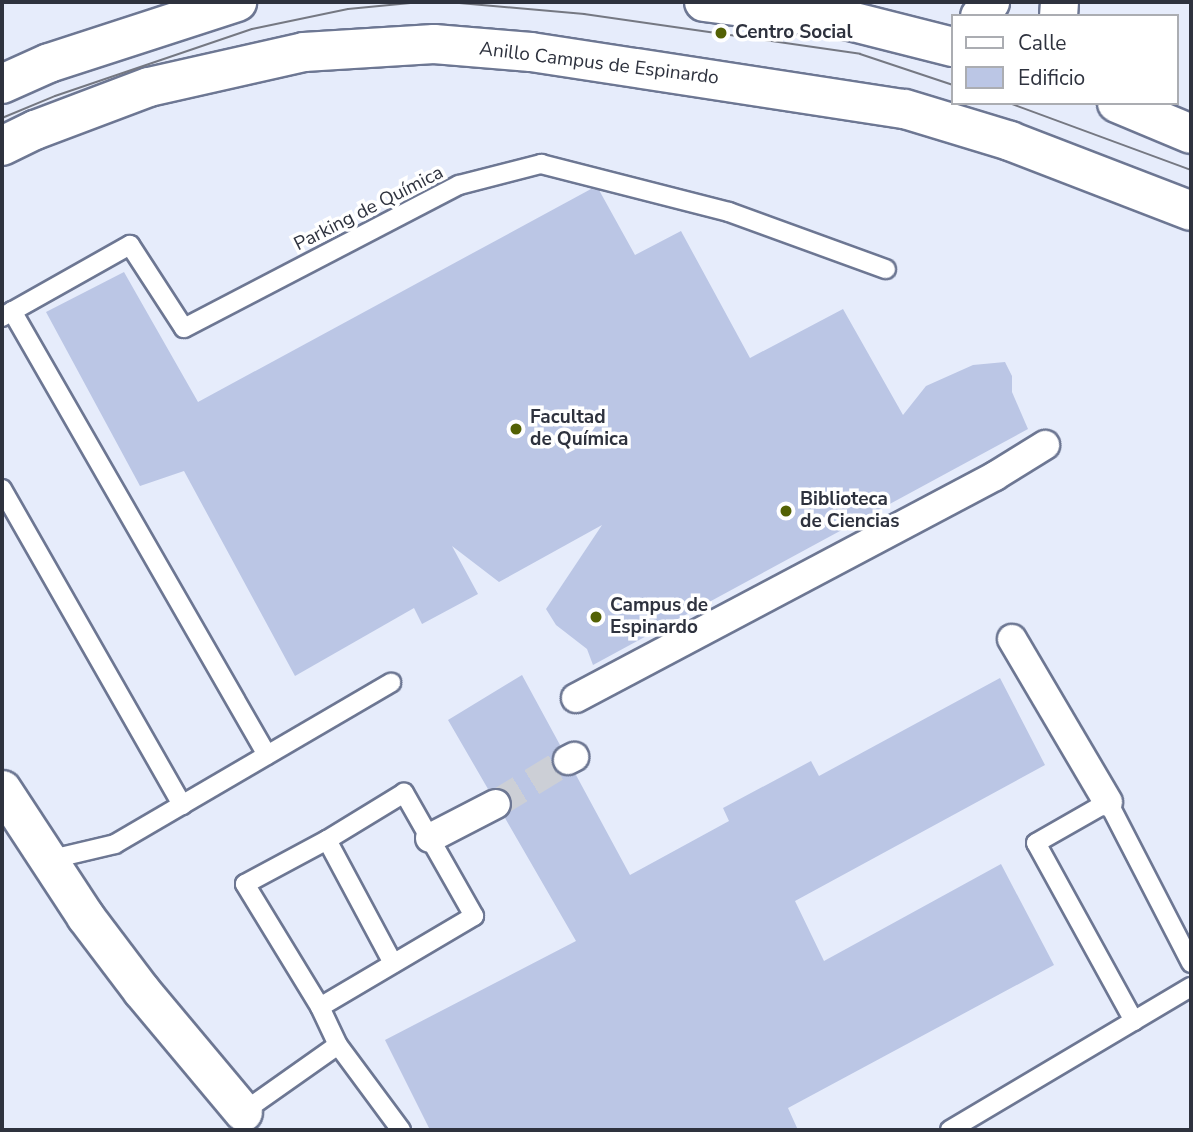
<!DOCTYPE html>
<meta charset="utf-8">
<style>
body{margin:0}
#map{position:relative;width:1193px;height:1132px;overflow:hidden;background:#f3f6fc;font-family:"Nunito Sans",sans-serif}
div>[style]{position:absolute}
.built>*{inset:0;background:#e6ecfb}
.building>*{inset:0;background:#bbc6e5}
.pedestrian-tunnel>*{height:28px;margin-top:-14px;transform-origin:0;background:repeating-linear-gradient(90deg,#cccfd6 0 28px,transparent 0 42px)}
.roads{filter:drop-shadow(2px 0 #6d7793) drop-shadow(-2px 0 #6d7793) drop-shadow(0 2px #6d7793) drop-shadow(0 -2px #6d7793)}
.service>*{height:18px;margin:-9px;padding:0 9px;transform-origin:9px;border-radius:9px;background:#fff}
.pedestrian>*{height:28px;margin:-14px;padding:0 14px;transform-origin:14px;border-radius:14px;background:#fff}
.minor>*{height:37px;margin:-18.5px;padding:0 18.5px;transform-origin:18.5px;border-radius:18.5px;background:#fff}
.secondary>*{height:38px;margin:-19px;padding:0 19px;transform-origin:19px;border-radius:19px;background:#fff}
.tram>*{height:2px;margin:-1px;padding:0 1px;transform-origin:1px;border-radius:1px;background:#757882}
.dots>*{width:19px;height:19px;translate:-50% -50%;box-sizing:border-box;border:4px solid #fff;border-radius:50%}
span{translate:-50% -50%;white-space:nowrap;text-align:center;line-height:1.15;-webkit-text-stroke:7px #fff;paint-order:stroke}
.poi-label{font-size:19px;color:#2e323e;font-weight:700}
.left{translate:0 -50%;text-align:left}
.street-label{font-size:19px;color:#2e323e}
.frame{position:absolute;inset:0;border:4px solid #2e323e;pointer-events:none}
.legend{position:absolute;left:951px;top:14px;width:228px;height:91px;box-sizing:border-box;background:#fff;border:2px solid #abadb2;margin:0;padding:9px 12px;list-style:none;font-size:21px;color:#2e323e}
.legend li{display:flex;align-items:center;gap:14px;height:35px}
.legend b{width:35px;border:2px solid #abadb2}
</style>
<div id="map">
<div class="built">
<div style="clip-path:polygon(evenodd,2px 2px,1191px 2px,1191px 1130px,2px 1130px,2px 2px,953px 16px,1177px 16px,1177px 103px,953px 103px,953px 16px)"></div>
</div>
<div class="building">
<div style="clip-path:polygon(591px 189px,599px 190px,635px 255px,681px 231px,750px 358px,843px 309px,903px 415px,926px 386px,973px 365px,1005px 362px,1012px 376px,1012px 392px,1028px 429px,593px 665px,587px 649px,556px 625px,546px 609px,602px 525px,499px 582px,452px 546px,478px 594px,422px 624px,414px 608px,295px 676px,184px 471px,140px 486px,46px 312px,124px 272px,198px 402px)"></div>
<div style="clip-path:polygon(522px 675px,560px 745px,552px 758px,554px 768px,566px 776px,576px 775px,630px 875px,729px 821px,723px 808px,811px 761px,819px 776px,1000px 678px,1045px 765px,795px 901px,824px 961px,1001px 864px,1054px 965px,788px 1108px,798px 1130px,430px 1130px,385px 1040px,576px 941px,505px 818px,512px 805px,510px 796px,497px 788px,488px 789px,448px 720px)"></div>
</div>
<div class="pedestrian-tunnel">
<div style="left:496px;top:804px;width:84px;rotate:-31.4deg"></div>
</div>
<div class="roads">
<div class="service">
<div style="left:12px;top:311px;width:512px;rotate:60.13deg"></div>
<div style="left:2px;top:317px;width:147px;rotate:-29.4deg"></div>
<div style="left:130px;top:245px;width:99px;rotate:57deg"></div>
<div style="left:184px;top:328px;width:310px;rotate:-27.5deg"></div>
<div style="left:459px;top:185px;width:85px;rotate:-14.4deg"></div>
<div style="left:541px;top:164px;width:194px;rotate:14.3deg"></div>
<div style="left:729px;top:212px;width:167px;rotate:20deg"></div>
<div style="left:2px;top:489px;width:364px;rotate:60.3deg"></div>
<div style="left:327px;top:840px;width:140px;rotate:61.8deg"></div>
<div style="left:48px;top:860px;width:69px;rotate:-13.4deg"></div>
<div style="left:115px;top:844px;width:320px;rotate:-30.3deg"></div>
<div style="left:320px;top:1007px;width:179px;rotate:-30.6deg"></div>
<div style="left:474px;top:916px;width:142px;rotate:-119.6deg"></div>
<div style="left:404px;top:793px;width:90px;rotate:148.6deg"></div>
<div style="left:327px;top:840px;width:93px;rotate:151.8deg"></div>
<div style="left:245px;top:884px;width:144px;rotate:58.6deg"></div>
<div style="left:320px;top:1007px;width:42px;rotate:64.7deg"></div>
<div style="left:1134px;top:1021px;width:203px;rotate:-118.8deg"></div>
<div style="left:1036px;top:843px;width:83px;rotate:-29.7deg"></div>
<div style="left:1108px;top:802px;width:181px;rotate:62.7deg"></div>
<div style="left:243px;top:1112px;width:116px;rotate:-35.2deg"></div>
<div style="left:338px;top:1045px;width:106px;rotate:53.5deg"></div>
<div style="left:950px;top:1130px;width:280px;rotate:-30.7deg"></div>
</div>
<div class="pedestrian">
<div style="left:1012px;top:639px;width:189px;rotate:59.5deg"></div>
<div style="left:576px;top:698px;width:474px;rotate:-27.9deg"></div>
<div style="left:995px;top:476px;width:59px;rotate:-31.8deg"></div>
<div style="left:568px;top:760px;width:7px;rotate:-27deg"></div>
<div style="left:430px;top:838px;width:74px;rotate:-27.3deg"></div>
</div>
<div class="minor">
<div style="left:979px;top:16px;width:18px;rotate:-52deg"></div>
<div style="left:1058px;top:16px;width:14px;rotate:-86deg"></div>
<div style="left:2px;top:789px;width:152px;rotate:56.8deg"></div>
<div style="left:85px;top:916px;width:93px;rotate:52.9deg"></div>
<div style="left:141px;top:990px;width:159px;rotate:50.1deg"></div>
</div>
<div class="secondary">
<div style="left:704px;top:2px;width:147px;rotate:7.4deg"></div>
<div style="left:850px;top:21px;width:106px;rotate:14.2deg"></div>
<div style="left:2px;top:84px;width:51px;rotate:-24.1deg"></div>
<div style="left:49px;top:63px;width:198px;rotate:-18deg"></div>
<div style="left:1117px;top:103px;width:80px;rotate:22.7deg"></div>
<div style="left:2px;top:146px;width:37px;rotate:-26deg"></div>
<div style="left:35px;top:130px;width:122px;rotate:-20.7deg"></div>
<div style="left:149px;top:87px;width:159px;rotate:-12.7deg"></div>
<div style="left:304px;top:52px;width:130px;rotate:-3.5deg"></div>
<div style="left:434px;top:44px;width:97px;rotate:4.7deg"></div>
<div style="left:531px;top:52px;width:378px;rotate:8.7deg"></div>
<div style="left:905px;top:109px;width:110px;rotate:16.9deg"></div>
<div style="left:1010px;top:141px;width:194px;rotate:21.1deg"></div>
</div>
</div>
<div class="tram">
<div style="left:448px;top:2px;width:137px;rotate:5deg"></div>
<div style="left:584px;top:14px;width:279px;rotate:8.2deg"></div>
<div style="left:860px;top:54px;width:98px;rotate:18.4deg"></div>
<div style="left:1009px;top:103px;width:194px;rotate:20.2deg"></div>
<div style="left:2px;top:118px;width:57px;rotate:-22.5deg"></div>
<div style="left:55px;top:96px;width:208px;rotate:-18.8deg"></div>
<div style="left:252px;top:29px;width:98px;rotate:-11.8deg"></div>
<div style="left:348px;top:9px;width:73px;rotate:-5.5deg"></div>
</div>
<div class="dots">
<div style="left:721px;top:33px;background:#536104"></div>
<div style="left:516px;top:429px;background:#536104"></div>
<div style="left:786px;top:511px;background:#536104"></div>
<div style="left:596px;top:617px;background:#536104"></div>
</div>
<div class="poi-label">
<span class="left" style="left:735px;top:33px">Centro Social</span>
<span class="left" style="left:530px;top:429px">Facultad<br>de Química</span>
<span class="left" style="left:800px;top:511px">Biblioteca<br>de Ciencias</span>
<span class="left" style="left:610px;top:617px">Campus de<br>Espinardo</span>
</div>
<div class="street-label">
<span style="left:599px;top:64px;rotate:7deg">Anillo Campus de Espinardo</span>
<span style="left:369px;top:209px;rotate:-27deg">Parking de Química</span>
</div>
<div class="frame"></div>
<ul class="legend">
<li><b style="height:9px;background:#fff"></b>Calle</li>
<li><b style="height:19px;background:#bbc6e5"></b>Edificio</li>
</ul>
</div>
